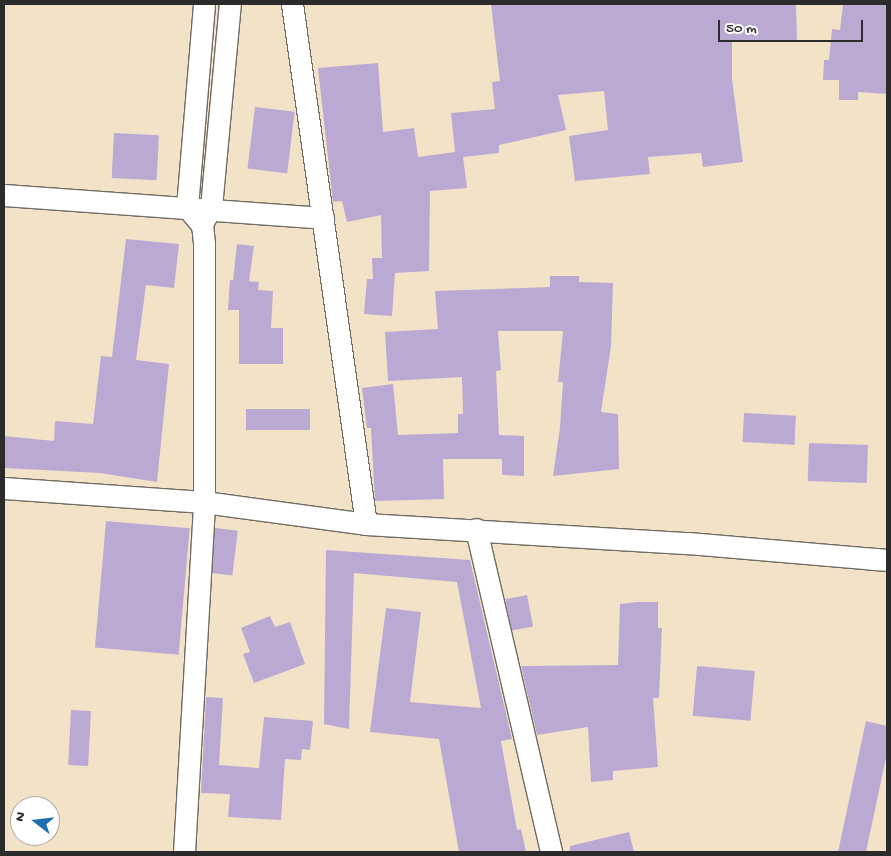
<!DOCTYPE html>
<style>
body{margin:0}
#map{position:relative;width:891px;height:856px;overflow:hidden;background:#f2e3c8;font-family:"Gochi Hand",sans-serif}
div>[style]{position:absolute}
.building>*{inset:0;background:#bca9d3;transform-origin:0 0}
.roads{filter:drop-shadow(1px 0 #716b62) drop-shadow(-1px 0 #716b62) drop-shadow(0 1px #716b62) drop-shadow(0 -1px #716b62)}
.street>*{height:21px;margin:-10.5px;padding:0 10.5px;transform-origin:10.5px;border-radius:10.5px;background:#fff}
span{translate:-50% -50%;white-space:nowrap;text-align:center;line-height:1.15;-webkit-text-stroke:4px #fff;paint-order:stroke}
.frame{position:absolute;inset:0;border:5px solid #2b2b2b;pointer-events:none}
.north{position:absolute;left:10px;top:796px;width:50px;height:50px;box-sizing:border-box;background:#fff;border:1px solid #aaa;border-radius:50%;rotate:286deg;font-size:14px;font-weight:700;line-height:20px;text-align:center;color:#2b2b2b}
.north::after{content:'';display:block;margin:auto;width:18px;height:22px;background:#1f6fb2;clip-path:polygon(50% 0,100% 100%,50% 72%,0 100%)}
.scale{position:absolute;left:718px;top:20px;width:145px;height:22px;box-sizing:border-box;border:2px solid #2b2b2b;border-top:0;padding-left:6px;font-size:15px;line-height:18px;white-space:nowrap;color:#2b2b2b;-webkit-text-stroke:4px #fff;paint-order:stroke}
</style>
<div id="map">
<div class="building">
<div style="clip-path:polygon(491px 4px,796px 4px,797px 41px,732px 42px,732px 79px,743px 162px,703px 167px,701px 153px,648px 157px,650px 174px,575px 181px,569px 136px,608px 130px,604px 91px,558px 95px,566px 130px,499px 145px,499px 153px,463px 157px,467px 188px,430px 191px,429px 271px,395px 273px,392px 316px,364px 314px,367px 279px,373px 279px,372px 258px,382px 258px,381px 215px,347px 222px,342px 201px,333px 202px,318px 68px,378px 63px,383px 132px,414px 128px,418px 157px,455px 152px,451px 113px,495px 109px,492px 82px,500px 81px)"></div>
<div style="clip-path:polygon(843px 4px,887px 4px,887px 94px,858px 92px,858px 100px,839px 100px,839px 80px,823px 80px,824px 60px,829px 60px,832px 29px,840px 30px)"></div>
<div style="left:255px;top:107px;width:40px;height:62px;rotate:7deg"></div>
<div style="left:114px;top:133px;width:45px;height:45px;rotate:3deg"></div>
<div style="clip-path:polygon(126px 239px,179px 244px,174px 288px,146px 285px,136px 360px,169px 364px,157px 482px,100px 473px,4px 468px,4px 436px,54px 441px,55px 421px,93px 424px,101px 356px,112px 357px)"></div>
<div style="clip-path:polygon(237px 244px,254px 246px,249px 281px,259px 282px,258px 290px,273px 291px,271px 328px,283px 328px,283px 364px,239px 364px,239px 310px,228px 310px,230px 280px,233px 280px)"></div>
<div style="clip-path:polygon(550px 276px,579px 276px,579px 282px,613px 283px,611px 346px,601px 412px,618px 414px,619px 469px,553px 476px,560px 428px,563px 382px,558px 382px,563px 331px,498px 331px,501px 370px,496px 371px,499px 435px,524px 436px,524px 476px,502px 475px,502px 459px,443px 459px,444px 499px,375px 501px,371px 428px,367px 428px,362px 388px,393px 384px,398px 435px,458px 433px,458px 414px,463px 414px,462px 377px,388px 381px,385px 332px,438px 329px,435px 291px,550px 287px)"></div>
<div style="left:310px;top:409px;width:21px;height:64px;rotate:90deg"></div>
<div style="left:744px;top:413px;width:52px;height:29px;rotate:3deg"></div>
<div style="left:809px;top:443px;width:59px;height:38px;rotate:2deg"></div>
<div style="left:106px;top:521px;width:84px;height:127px;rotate:5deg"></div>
<div style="left:215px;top:528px;width:23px;height:45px;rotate:7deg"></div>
<div style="clip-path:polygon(326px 550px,470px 560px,512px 739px,501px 741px,517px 830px,521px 829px,526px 852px,459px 852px,439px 739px,370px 732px,386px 608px,421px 612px,410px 702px,481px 708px,457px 582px,354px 573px,349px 729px,324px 724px)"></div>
<div style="left:527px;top:595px;width:32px;height:22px;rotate:79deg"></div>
<div style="clip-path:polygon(637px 602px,658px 602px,658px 628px,662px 628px,659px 698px,653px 698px,658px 767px,613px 771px,613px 780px,591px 782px,588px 727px,537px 735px,521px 666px,618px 665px,620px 604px)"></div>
<div style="clip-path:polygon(270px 616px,275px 627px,290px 622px,305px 664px,254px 683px,243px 654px,250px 652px,241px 628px)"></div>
<div style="left:697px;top:666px;width:58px;height:50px;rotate:5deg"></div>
<div style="clip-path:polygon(206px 697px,223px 698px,219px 765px,259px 768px,264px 717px,313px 721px,310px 750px,302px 749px,301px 760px,285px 759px,281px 820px,228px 817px,230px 794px,201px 793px)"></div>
<div style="left:71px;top:710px;width:20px;height:55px;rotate:3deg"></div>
<div style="clip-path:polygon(866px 721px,887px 726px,887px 753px,866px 852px,838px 852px)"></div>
<div style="clip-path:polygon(629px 832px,634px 852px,570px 852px,570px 846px)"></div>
</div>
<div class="roads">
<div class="street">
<div style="left:292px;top:4px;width:525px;rotate:81.9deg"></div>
<div style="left:4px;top:195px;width:320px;rotate:4.1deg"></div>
<div style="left:204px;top:220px;width:15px;rotate:-62deg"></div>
<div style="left:211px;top:207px;width:204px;rotate:-84.7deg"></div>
<div style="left:4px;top:488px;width:200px;rotate:4deg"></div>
<div style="left:204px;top:502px;width:163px;rotate:7.7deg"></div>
<div style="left:366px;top:524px;width:323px;rotate:3.4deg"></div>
<div style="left:688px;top:543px;width:200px;rotate:4.9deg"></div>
<div style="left:476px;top:529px;width:332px;rotate:76.9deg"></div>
<div style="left:184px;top:852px;width:351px;rotate:-86.7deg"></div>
<div style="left:204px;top:502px;width:259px;rotate:-90deg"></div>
<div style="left:204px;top:243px;width:18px;rotate:-96deg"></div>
<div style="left:202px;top:225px;width:23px;rotate:-130deg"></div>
<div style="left:187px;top:207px;width:204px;rotate:-85.2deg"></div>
</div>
</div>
<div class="frame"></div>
<div class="north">N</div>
<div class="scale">50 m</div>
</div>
